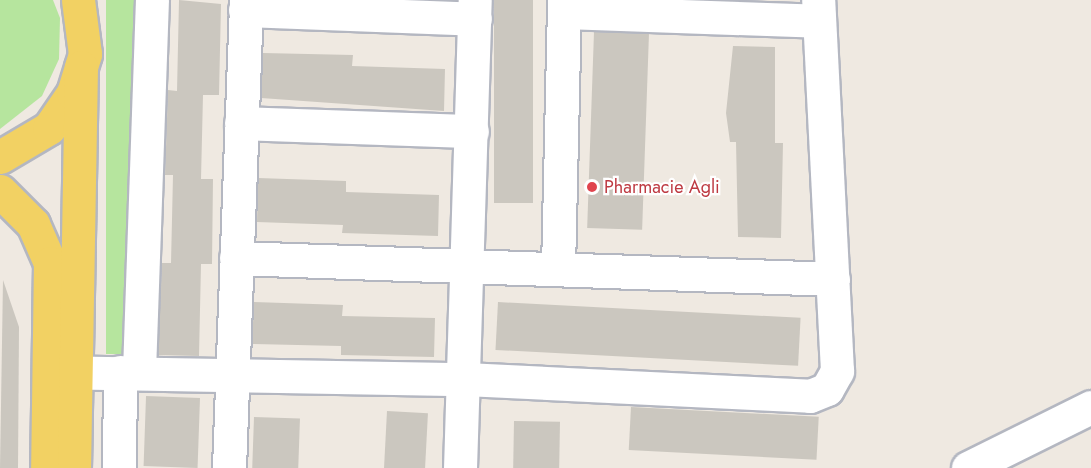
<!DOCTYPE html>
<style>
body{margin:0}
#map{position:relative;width:1091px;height:468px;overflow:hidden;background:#efe9e1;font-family:Jost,sans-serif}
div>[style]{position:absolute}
.green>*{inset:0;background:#b6e59e;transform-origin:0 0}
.building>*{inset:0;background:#cbc7bf;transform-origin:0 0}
.roads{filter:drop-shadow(2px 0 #b4b7c1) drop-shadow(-2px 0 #b4b7c1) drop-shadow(0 2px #b4b7c1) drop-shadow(0 -2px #b4b7c1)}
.minor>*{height:33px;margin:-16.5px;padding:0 16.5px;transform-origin:16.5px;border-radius:16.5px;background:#fff}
.major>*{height:33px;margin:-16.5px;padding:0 16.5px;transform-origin:16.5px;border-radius:16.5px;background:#f2d163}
.dots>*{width:16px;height:16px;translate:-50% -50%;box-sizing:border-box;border:3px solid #fff;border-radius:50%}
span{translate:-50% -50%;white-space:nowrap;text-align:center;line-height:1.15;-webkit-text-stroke:4.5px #fff;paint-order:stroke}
.health-label{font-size:18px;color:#be3a42}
.left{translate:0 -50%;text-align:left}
</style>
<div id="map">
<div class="green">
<div style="clip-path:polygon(0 0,53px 0,60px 18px,59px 59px,42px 96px,0 129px)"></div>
<div style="left:106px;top:0;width:34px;height:354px"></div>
</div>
<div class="building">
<div style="clip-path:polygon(179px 0,221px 4px,219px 95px,203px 95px,201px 179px,213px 179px,212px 264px,201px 264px,199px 356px,158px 355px,162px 263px,171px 263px,173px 175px,165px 175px,168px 90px,177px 91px)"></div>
<div style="left:494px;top:0;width:39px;height:203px"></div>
<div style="left:594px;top:32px;width:55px;height:196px;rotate:2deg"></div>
<div style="clip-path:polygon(733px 46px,775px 47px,775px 143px,783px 143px,781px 238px,738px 237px,736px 142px,730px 142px,726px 113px)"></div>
<div style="clip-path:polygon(263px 53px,353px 55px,352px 66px,445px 69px,444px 111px,261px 98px)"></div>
<div style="clip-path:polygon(258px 178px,346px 181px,346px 192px,439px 195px,438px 236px,342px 233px,343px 225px,257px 222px)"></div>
<div style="clip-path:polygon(3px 280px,19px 327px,18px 468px,0 468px)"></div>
<div style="clip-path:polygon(254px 302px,343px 305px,342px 316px,435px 318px,434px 357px,341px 355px,341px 346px,252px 344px)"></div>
<div style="left:498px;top:302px;width:303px;height:48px;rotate:3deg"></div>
<div style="left:200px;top:398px;width:70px;height:54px;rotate:92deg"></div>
<div style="left:631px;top:407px;width:188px;height:43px;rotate:3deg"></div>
<div style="left:387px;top:411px;width:41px;height:57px;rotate:3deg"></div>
<div style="left:254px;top:417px;width:46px;height:51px;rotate:2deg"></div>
<div style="left:514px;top:421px;width:46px;height:47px;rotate:1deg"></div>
</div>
<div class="roads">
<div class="minor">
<div style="left:245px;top:10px;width:230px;rotate:2.2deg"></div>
<div style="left:564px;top:12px;width:254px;rotate:2deg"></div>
<div style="left:241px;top:123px;width:231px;rotate:2deg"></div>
<div style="left:236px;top:258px;width:597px;rotate:2.01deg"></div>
<div style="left:558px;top:269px;width:269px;rotate:-88.7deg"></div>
<div style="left:139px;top:371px;width:371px;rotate:-88deg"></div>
<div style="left:49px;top:372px;width:416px;rotate:1deg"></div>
<div style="left:465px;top:379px;width:345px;rotate:2.8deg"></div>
<div style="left:810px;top:396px;width:18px;rotate:-22deg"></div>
<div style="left:827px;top:389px;width:21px;rotate:-61deg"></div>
<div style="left:837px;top:371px;width:371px;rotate:-92.9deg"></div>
<div style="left:119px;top:468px;width:96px;rotate:-89.4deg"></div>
<div style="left:229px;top:468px;width:468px;rotate:-87.9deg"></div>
<div style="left:460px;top:468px;width:468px;rotate:-88.2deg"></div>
<div style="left:968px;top:468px;width:137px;rotate:-26.4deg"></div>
</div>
<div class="major">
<div style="left:0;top:157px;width:57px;rotate:-30.6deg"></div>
<div style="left:49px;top:128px;width:42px;rotate:-55.6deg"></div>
<div style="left:73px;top:93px;width:41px;rotate:-72.9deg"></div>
<div style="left:85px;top:54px;width:54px;rotate:-97.4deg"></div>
<div style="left:0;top:191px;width:47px;rotate:45deg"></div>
<div style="left:33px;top:224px;width:43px;rotate:66.4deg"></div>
<div style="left:50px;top:263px;width:205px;rotate:90.8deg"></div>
<div style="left:74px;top:468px;width:401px;rotate:-89deg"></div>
</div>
</div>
<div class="dots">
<div style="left:592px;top:187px;background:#e0444e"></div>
</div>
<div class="health-label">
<span class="left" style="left:604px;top:187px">Pharmacie Agli</span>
</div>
</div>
